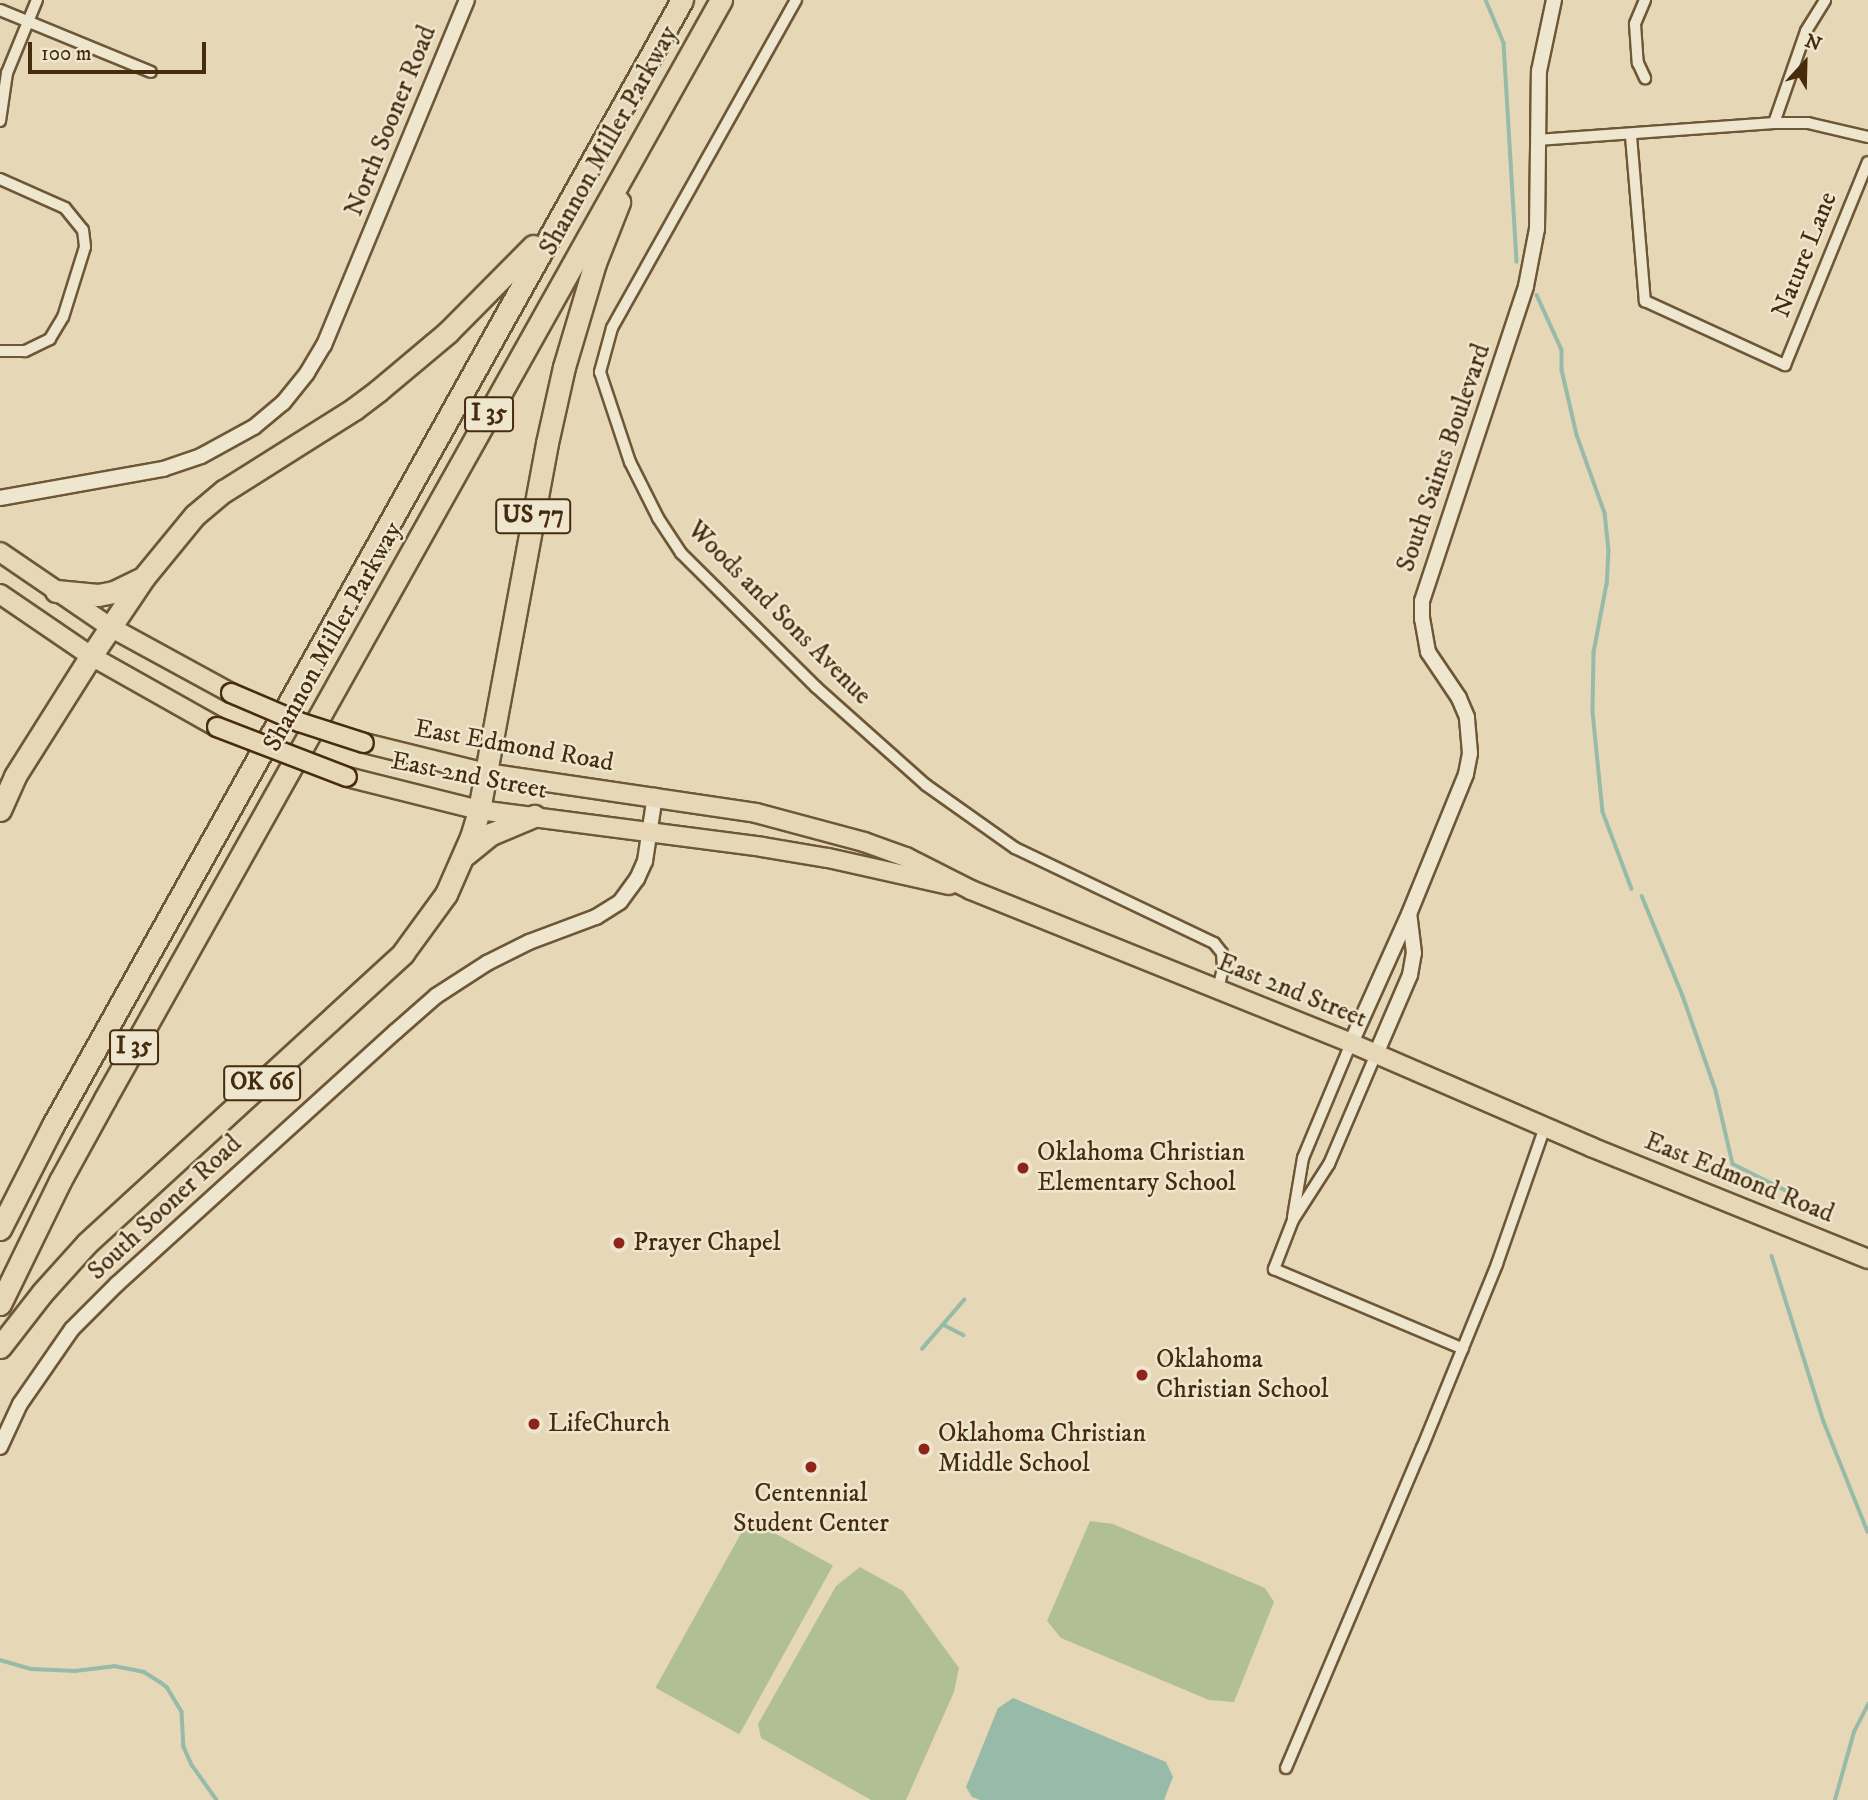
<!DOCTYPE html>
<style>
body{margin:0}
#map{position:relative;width:1868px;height:1800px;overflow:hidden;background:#e6d8b6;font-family:"IM FELL DW Pica",serif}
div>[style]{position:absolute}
.green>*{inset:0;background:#b0c092;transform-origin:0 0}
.water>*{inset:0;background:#97bba8}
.stream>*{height:3.5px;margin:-1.75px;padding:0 1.75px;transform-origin:1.75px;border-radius:1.75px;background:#97bba8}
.roads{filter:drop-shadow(2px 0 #6e5736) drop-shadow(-2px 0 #6e5736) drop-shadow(0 2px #6e5736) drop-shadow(0 -2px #6e5736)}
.minor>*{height:10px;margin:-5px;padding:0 5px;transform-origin:5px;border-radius:5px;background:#efe6d0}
.tertiary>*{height:14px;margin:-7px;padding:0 7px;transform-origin:7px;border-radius:7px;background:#efe6d0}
.primary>*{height:18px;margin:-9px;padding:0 9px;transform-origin:9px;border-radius:9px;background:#e6d8b6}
.motorway>*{height:21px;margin:-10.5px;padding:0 10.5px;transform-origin:10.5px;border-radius:10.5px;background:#e6d8b6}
.bridges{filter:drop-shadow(2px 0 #462c0c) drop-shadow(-2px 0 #462c0c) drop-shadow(0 2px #462c0c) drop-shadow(0 -2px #462c0c)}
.primary-bridge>*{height:18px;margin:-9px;padding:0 9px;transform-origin:9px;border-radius:9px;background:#e6d8b6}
.dots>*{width:19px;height:19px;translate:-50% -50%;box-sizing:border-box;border:4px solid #efe6d0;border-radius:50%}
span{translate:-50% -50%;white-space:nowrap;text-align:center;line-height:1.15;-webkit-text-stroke:5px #efe6d0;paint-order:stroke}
.shield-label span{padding:2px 5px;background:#efe6d0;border:2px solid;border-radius:5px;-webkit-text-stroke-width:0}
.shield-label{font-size:24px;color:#462c0c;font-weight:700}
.street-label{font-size:26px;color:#462c0c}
.poi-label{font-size:26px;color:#462c0c}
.left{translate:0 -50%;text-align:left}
.north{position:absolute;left:1770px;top:28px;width:70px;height:70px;-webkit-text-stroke:5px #efe6d0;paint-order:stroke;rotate:22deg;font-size:19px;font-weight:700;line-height:28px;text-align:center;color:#462c0c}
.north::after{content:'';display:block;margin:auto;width:24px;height:32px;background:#462c0c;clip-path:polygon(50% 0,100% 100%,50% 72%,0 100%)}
.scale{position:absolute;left:28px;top:42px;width:178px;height:32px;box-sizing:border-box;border:4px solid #462c0c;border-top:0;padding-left:9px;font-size:21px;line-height:24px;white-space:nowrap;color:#462c0c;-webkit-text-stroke:5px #efe6d0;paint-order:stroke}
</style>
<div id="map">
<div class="green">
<div style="left:749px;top:1519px;width:96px;height:193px;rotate:29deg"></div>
<div style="clip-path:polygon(1090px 1521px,1113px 1524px,1265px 1588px,1274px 1602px,1234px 1702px,1209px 1700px,1061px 1638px,1047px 1621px)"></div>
<div style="clip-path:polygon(860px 1567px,903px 1591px,959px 1668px,954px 1692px,906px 1800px,871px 1800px,761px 1738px,758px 1724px,836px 1586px)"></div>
</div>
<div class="water">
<div style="clip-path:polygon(1013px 1698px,1166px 1762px,1173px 1777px,1164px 1800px,980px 1800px,972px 1797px,966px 1787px,998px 1708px)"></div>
</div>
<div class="stream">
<div style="left:1486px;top:0;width:47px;rotate:67.3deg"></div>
<div style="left:1504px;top:43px;width:219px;rotate:86.6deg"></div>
<div style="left:1537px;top:295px;width:60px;rotate:65.6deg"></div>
<div style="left:1562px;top:350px;width:20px;rotate:90deg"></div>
<div style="left:1562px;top:370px;width:67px;rotate:77deg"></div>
<div style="left:1577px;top:435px;width:83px;rotate:70.3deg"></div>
<div style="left:1605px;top:513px;width:37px;rotate:84deg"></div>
<div style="left:1609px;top:550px;width:34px;rotate:93deg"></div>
<div style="left:1607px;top:584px;width:70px;rotate:100.7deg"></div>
<div style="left:1594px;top:653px;width:59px;rotate:91deg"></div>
<div style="left:1593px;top:712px;width:100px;rotate:84.3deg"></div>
<div style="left:1603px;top:812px;width:82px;rotate:69.4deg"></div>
<div style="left:1642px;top:896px;width:108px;rotate:67.7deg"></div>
<div style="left:1683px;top:996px;width:101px;rotate:70.8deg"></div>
<div style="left:1716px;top:1091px;width:75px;rotate:76.9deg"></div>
<div style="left:1733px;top:1164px;width:67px;rotate:26.6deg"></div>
<div style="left:1793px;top:1194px;width:9px;rotate:103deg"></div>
<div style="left:1772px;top:1256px;width:174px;rotate:72.6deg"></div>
<div style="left:1824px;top:1422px;width:118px;rotate:68.2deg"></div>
<div style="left:944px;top:1325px;width:22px;rotate:27deg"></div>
<div style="left:922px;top:1349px;width:65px;rotate:-49.4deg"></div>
<div style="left:0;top:1660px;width:33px;rotate:16deg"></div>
<div style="left:32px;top:1669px;width:43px;rotate:2.7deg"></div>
<div style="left:75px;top:1671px;width:39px;rotate:-7deg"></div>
<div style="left:114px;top:1666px;width:31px;rotate:11deg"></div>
<div style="left:144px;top:1672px;width:19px;rotate:32deg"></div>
<div style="left:160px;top:1682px;width:9px;rotate:36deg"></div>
<div style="left:167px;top:1687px;width:29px;rotate:59deg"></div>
<div style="left:182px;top:1712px;width:35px;rotate:87deg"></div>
<div style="left:184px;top:1747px;width:20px;rotate:66deg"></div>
<div style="left:192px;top:1765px;width:43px;rotate:54.5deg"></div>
<div style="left:1835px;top:1800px;width:71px;rotate:-74.4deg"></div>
<div style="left:1854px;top:1732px;width:31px;rotate:-63deg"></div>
</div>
<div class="roads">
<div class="minor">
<div style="left:796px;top:0;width:376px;rotate:119.3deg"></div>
<div style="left:612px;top:328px;width:46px;rotate:105.3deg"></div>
<div style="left:600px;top:372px;width:95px;rotate:71.6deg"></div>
<div style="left:630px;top:462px;width:63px;rotate:63.4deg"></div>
<div style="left:658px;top:518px;width:42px;rotate:56.7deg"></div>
<div style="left:681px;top:553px;width:190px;rotate:44.8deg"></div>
<div style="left:816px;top:687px;width:147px;rotate:41.7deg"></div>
<div style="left:926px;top:785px;width:109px;rotate:35.3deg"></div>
<div style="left:1015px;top:848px;width:221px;rotate:25.5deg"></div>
<div style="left:1214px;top:943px;width:13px;rotate:51deg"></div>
<div style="left:1222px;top:953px;width:15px;rotate:86deg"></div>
<div style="left:1223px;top:968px;width:23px;rotate:103deg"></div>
<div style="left:1645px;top:0;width:26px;rotate:113deg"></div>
<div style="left:1635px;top:24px;width:39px;rotate:86deg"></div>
<div style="left:1638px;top:63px;width:17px;rotate:65deg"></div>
<div style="left:0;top:10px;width:163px;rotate:22.3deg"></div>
<div style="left:0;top:121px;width:49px;rotate:-81.7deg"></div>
<div style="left:7px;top:73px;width:79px;rotate:-67.7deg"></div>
<div style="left:1774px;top:123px;width:97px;rotate:-70.8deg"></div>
<div style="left:1806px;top:31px;width:36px;rotate:-58deg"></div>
<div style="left:1631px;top:136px;width:166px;rotate:85.2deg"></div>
<div style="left:1645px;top:301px;width:154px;rotate:24.6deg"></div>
<div style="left:1785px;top:365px;width:219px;rotate:-67.8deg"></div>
<div style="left:1537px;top:140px;width:238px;rotate:-4.1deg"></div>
<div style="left:1774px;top:123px;width:34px"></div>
<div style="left:1808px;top:123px;width:62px;rotate:13.1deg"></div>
<div style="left:0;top:179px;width:71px;rotate:24deg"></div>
<div style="left:65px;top:208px;width:28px;rotate:51deg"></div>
<div style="left:83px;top:230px;width:17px;rotate:83deg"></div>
<div style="left:85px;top:247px;width:73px;rotate:107.4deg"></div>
<div style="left:63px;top:317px;width:26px;rotate:121deg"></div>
<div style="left:50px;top:339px;width:28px;rotate:154deg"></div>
<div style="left:25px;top:351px;width:25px;rotate:180deg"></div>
<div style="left:1376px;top:1054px;width:120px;rotate:113.1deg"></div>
<div style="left:1329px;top:1164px;width:67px;rotate:122.7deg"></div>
<div style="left:1293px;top:1220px;width:53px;rotate:111.2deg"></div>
<div style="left:1274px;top:1269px;width:205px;rotate:22.9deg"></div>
<div style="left:1293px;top:1217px;width:60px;rotate:-80.4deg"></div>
<div style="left:1303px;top:1158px;width:125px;rotate:-67.3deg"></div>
<div style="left:1286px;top:1768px;width:348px;rotate:-67deg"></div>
<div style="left:1422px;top:1448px;width:199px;rotate:-67.8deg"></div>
<div style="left:1497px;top:1264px;width:145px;rotate:-70.7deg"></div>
</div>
<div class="tertiary">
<div style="left:0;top:498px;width:166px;rotate:-10.1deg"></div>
<div style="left:163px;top:469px;width:40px;rotate:-18.9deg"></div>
<div style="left:201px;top:456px;width:60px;rotate:-28.7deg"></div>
<div style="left:254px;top:427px;width:38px;rotate:-40deg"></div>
<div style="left:283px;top:403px;width:38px;rotate:-51deg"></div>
<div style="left:307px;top:373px;width:33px;rotate:-59deg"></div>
<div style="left:324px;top:345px;width:373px;rotate:-67.5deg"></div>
<div style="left:1351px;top:1043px;width:141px;rotate:-65.8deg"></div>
<div style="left:1409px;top:914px;width:151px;rotate:-67.8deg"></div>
<div style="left:1466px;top:774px;width:21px;rotate:-79deg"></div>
<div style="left:1470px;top:753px;width:36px;rotate:-95deg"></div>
<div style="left:1467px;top:717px;width:21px;rotate:-113deg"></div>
<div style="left:1459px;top:698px;width:55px;rotate:-124deg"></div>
<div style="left:1428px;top:652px;width:34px;rotate:-100deg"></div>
<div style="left:1422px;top:619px;width:18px;rotate:-90deg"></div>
<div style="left:1422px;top:601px;width:332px;rotate:-71.7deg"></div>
<div style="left:1526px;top:286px;width:58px;rotate:-79.1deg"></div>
<div style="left:1537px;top:229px;width:158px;rotate:-89.3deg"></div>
<div style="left:1539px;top:71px;width:73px;rotate:-78.1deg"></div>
<div style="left:1376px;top:1054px;width:86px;rotate:-66.7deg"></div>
<div style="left:1410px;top:975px;width:22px;rotate:-80deg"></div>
<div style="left:1414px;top:953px;width:39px;rotate:-97deg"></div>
<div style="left:0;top:1447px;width:47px;rotate:-65.1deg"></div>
<div style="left:20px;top:1404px;width:91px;rotate:-55.3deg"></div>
<div style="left:72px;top:1329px;width:64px;rotate:-45deg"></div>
<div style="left:117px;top:1284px;width:375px;rotate:-42.2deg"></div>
<div style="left:395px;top:1032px;width:55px;rotate:-41.3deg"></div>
<div style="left:436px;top:996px;width:61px;rotate:-32.9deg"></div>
<div style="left:487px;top:963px;width:47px;rotate:-26.6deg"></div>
<div style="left:529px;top:942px;width:72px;rotate:-20.5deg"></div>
<div style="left:596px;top:917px;width:28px;rotate:-32deg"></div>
<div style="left:620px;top:902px;width:29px;rotate:-54deg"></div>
<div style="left:637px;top:879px;width:20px;rotate:-66deg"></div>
<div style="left:645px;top:861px;width:66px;rotate:-81.3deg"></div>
</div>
<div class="primary">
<div style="left:0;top:552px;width:133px;rotate:34.3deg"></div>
<div style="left:110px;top:627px;width:138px;rotate:28.6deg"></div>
<div style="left:0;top:594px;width:110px;rotate:34.3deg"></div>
<div style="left:91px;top:656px;width:145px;rotate:29.4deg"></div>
<div style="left:364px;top:743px;width:126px;rotate:13.8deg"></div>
<div style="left:486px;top:773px;width:273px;rotate:8.4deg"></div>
<div style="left:756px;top:813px;width:112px;rotate:15deg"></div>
<div style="left:864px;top:842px;width:45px;rotate:19.7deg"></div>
<div style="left:906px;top:857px;width:73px;rotate:26.9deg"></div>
<div style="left:971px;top:890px;width:410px;rotate:21.9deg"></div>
<div style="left:1351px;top:1043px;width:262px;rotate:23.4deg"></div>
<div style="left:1591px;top:1147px;width:299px;rotate:22deg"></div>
<div style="left:347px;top:777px;width:136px;rotate:14deg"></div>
<div style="left:479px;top:810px;width:285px;rotate:7.4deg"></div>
<div style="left:762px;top:847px;width:67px;rotate:9.5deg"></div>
<div style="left:828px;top:858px;width:124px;rotate:12.6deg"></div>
</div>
<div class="motorway">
<div style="left:56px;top:591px;width:42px;rotate:5.4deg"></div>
<div style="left:98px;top:595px;width:16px;rotate:-11deg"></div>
<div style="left:114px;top:592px;width:28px;rotate:-26deg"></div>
<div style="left:0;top:810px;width:37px;rotate:-66deg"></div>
<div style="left:15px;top:776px;width:142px;rotate:-57.7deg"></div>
<div style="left:91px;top:656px;width:95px;rotate:-56.1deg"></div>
<div style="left:144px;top:577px;width:80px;rotate:-50.6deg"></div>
<div style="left:195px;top:515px;width:38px;rotate:-40deg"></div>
<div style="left:224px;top:491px;width:154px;rotate:-32.2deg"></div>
<div style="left:354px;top:409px;width:31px;rotate:-37deg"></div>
<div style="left:379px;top:390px;width:90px;rotate:-40deg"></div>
<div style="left:448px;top:332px;width:121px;rotate:-45.3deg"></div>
<div style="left:466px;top:854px;width:32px;rotate:-39deg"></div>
<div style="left:491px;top:834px;width:47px;rotate:-22.7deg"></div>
<div style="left:0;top:1229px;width:117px;rotate:-63deg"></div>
<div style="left:53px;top:1125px;width:1289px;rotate:-60.79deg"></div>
<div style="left:0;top:1304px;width:137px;rotate:-64deg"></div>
<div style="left:60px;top:1181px;width:94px;rotate:-61.2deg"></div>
<div style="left:105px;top:1099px;width:1260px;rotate:-60.73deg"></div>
<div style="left:0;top:1347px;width:68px;rotate:-52.1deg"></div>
<div style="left:42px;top:1293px;width:67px;rotate:-48deg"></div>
<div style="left:87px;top:1243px;width:429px;rotate:-42.5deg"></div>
<div style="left:403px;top:953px;width:73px;rotate:-53.9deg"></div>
<div style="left:446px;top:894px;width:62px;rotate:-66.3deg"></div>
<div style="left:471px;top:837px;width:28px;rotate:-73deg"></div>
<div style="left:479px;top:810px;width:373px;rotate:-79.5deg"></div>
<div style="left:547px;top:443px;width:78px;rotate:-77.4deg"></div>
<div style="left:564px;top:367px;width:109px;rotate:-73.4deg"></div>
<div style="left:595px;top:263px;width:66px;rotate:-68.5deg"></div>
</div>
</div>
<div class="bridges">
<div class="primary-bridge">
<div style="left:231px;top:693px;width:74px;rotate:23.1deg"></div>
<div style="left:299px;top:722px;width:68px;rotate:17.9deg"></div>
<div style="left:217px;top:727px;width:139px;rotate:21deg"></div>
</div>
</div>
<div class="dots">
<div style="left:1023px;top:1168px;background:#8f2418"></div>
<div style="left:619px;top:1243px;background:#8f2418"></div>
<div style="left:1142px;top:1375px;background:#8f2418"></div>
<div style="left:534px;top:1424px;background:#8f2418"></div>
<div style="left:924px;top:1449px;background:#8f2418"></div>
<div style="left:811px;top:1467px;background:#8f2418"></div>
</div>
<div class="shield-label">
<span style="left:489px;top:414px">I 35</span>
<span style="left:533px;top:516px">US 77</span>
<span style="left:134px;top:1047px">I 35</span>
<span style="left:262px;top:1083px">OK 66</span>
</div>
<div class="street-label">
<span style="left:391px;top:121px;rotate:-68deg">North Sooner Road</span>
<span style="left:609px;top:141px;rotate:-61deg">Shannon Miller Parkway</span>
<span style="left:1805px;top:255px;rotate:-68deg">Nature Lane</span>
<span style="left:1444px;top:458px;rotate:-71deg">South Saints Boulevard</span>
<span style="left:779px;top:613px;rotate:45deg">Woods and Sons Avenue</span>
<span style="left:333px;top:637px;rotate:-61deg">Shannon Miller Parkway</span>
<span style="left:514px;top:746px;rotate:10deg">East Edmond Road</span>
<span style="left:469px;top:776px;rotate:11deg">East 2nd Street</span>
<span style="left:1292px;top:991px;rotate:22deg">East 2nd Street</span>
<span style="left:1739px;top:1178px;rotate:22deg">East Edmond Road</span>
<span style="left:165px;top:1208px;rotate:-43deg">South Sooner Road</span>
</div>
<div class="poi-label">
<span class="left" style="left:1037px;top:1168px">Oklahoma Christian<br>Elementary School</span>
<span class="left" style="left:633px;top:1243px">Prayer Chapel</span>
<span class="left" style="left:1156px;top:1375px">Oklahoma<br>Christian School</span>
<span class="left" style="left:548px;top:1424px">LifeChurch</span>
<span class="left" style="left:938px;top:1449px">Oklahoma Christian<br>Middle School</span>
<span style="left:811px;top:1509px">Centennial<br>Student Center</span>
</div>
<div class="north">N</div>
<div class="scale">100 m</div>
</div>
